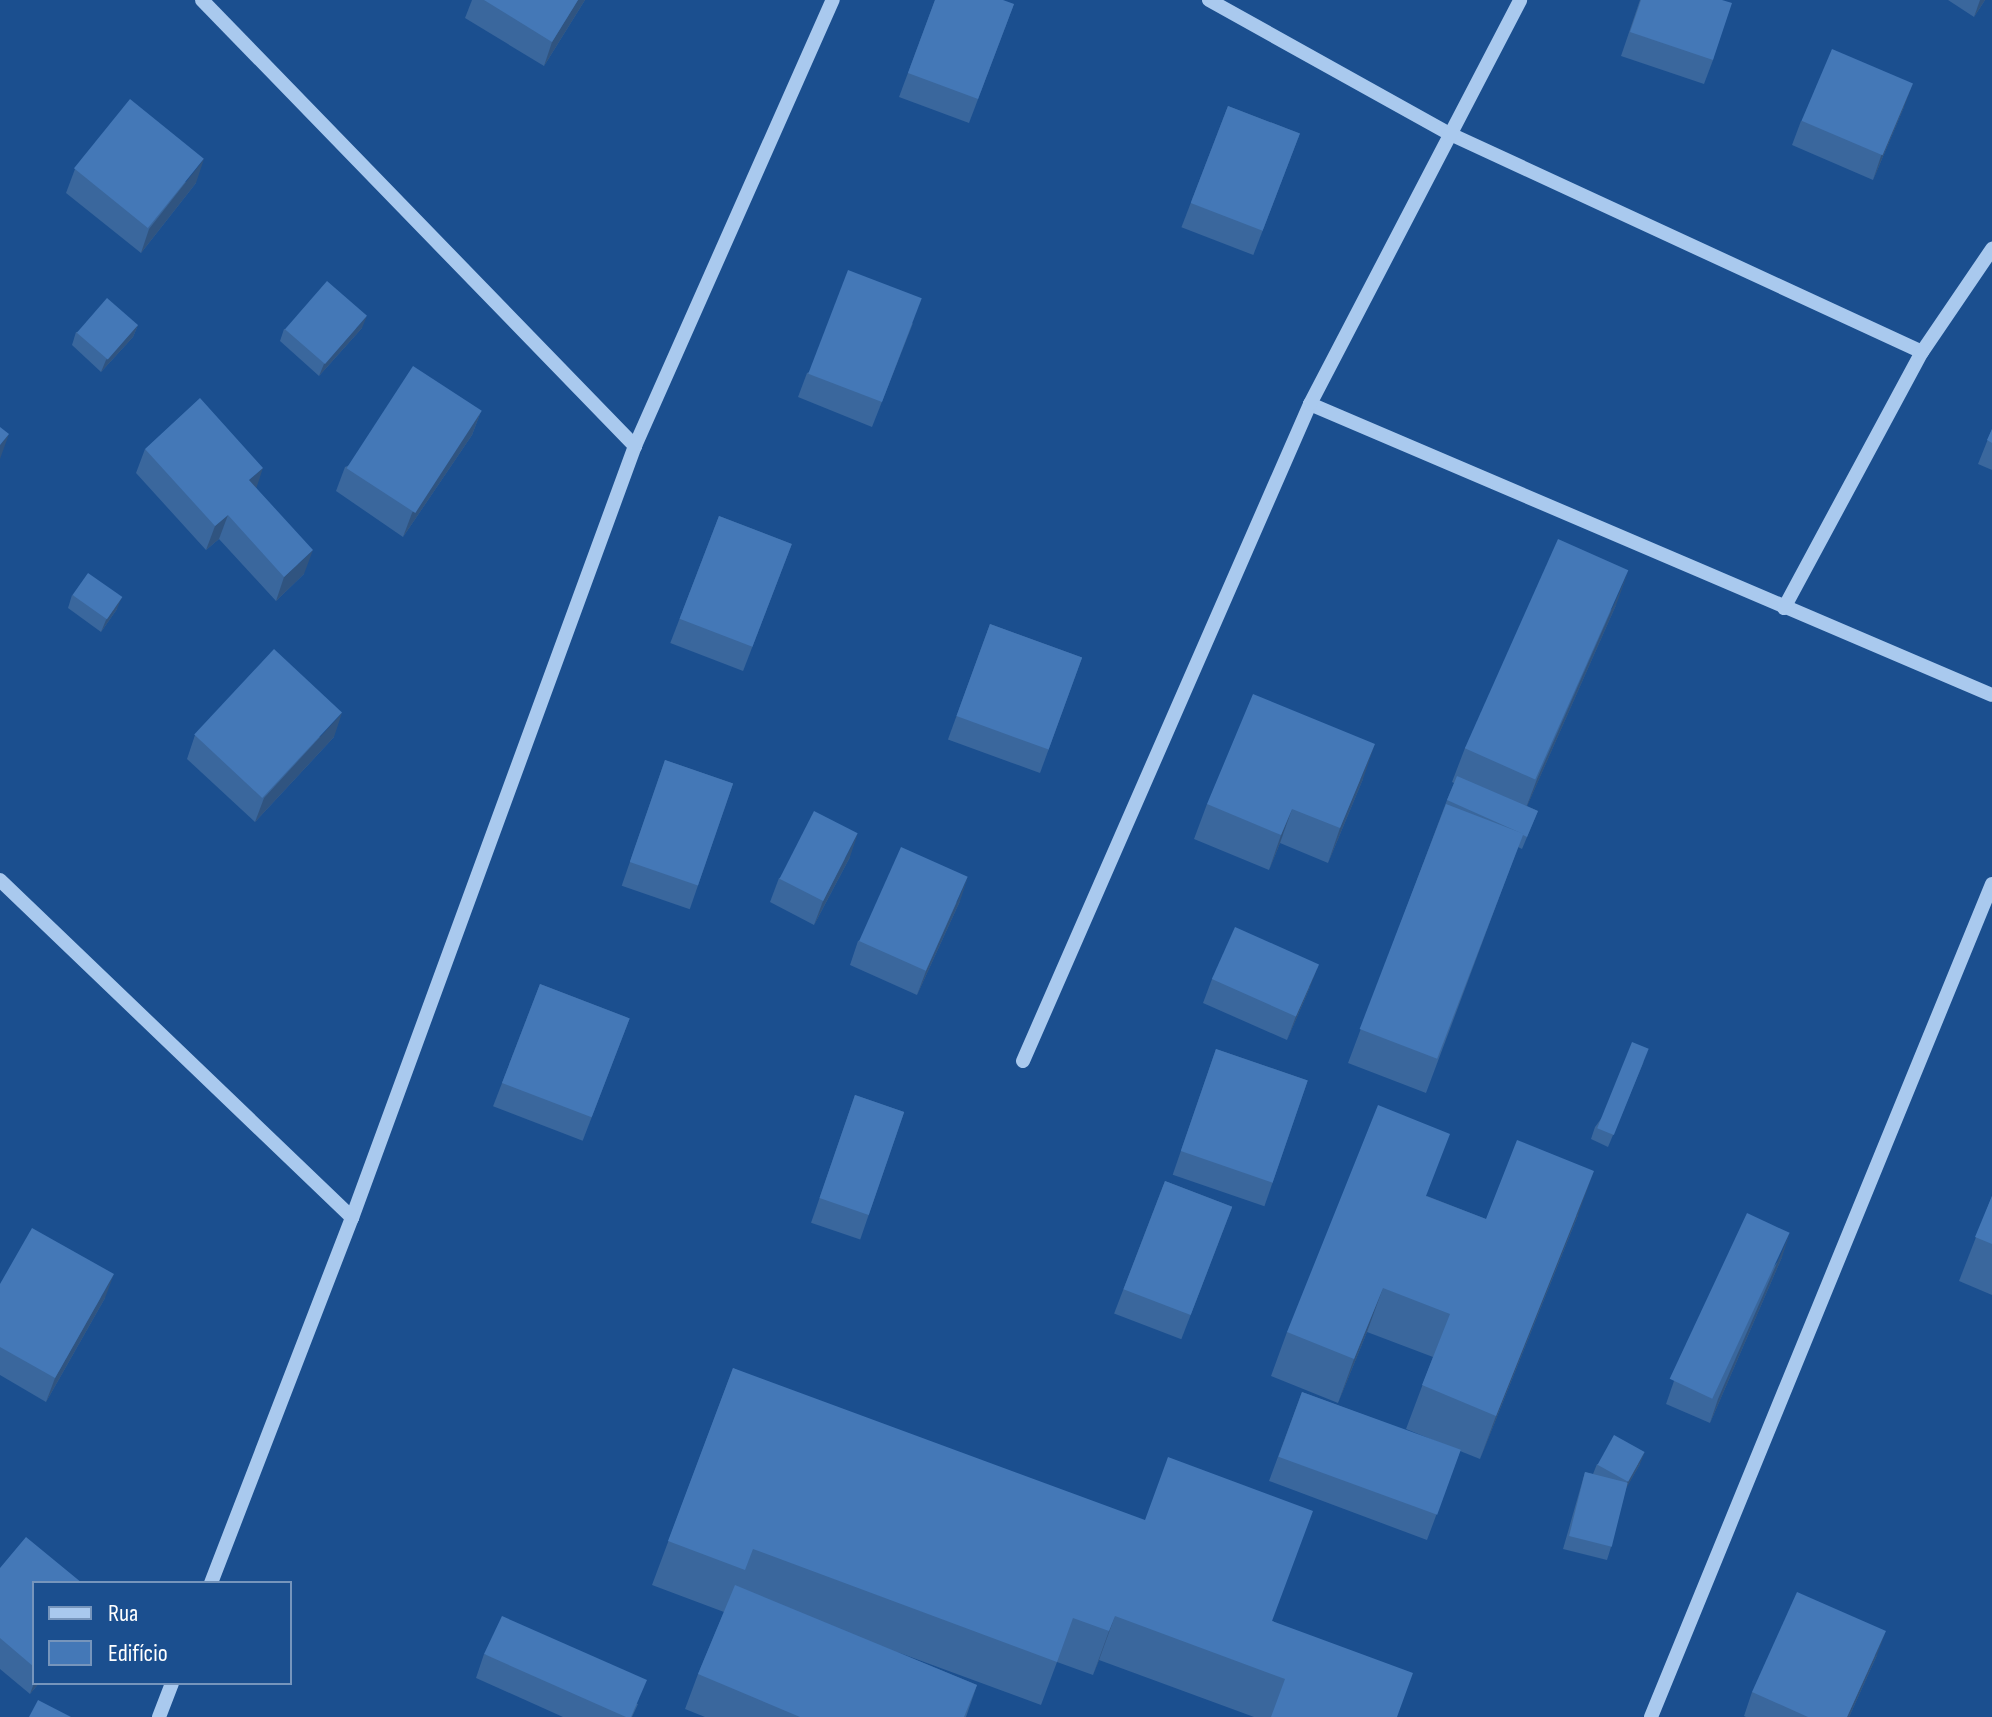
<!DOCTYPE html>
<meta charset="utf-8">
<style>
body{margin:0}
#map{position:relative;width:1992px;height:1717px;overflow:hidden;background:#1b4f8f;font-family:"Sofia Sans Condensed",sans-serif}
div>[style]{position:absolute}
.minor>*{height:14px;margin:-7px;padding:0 7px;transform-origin:7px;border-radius:7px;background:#a9c9ee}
.wall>*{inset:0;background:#3a679d;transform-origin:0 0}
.shaded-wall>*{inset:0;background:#305480}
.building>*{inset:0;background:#4478b7;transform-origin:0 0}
span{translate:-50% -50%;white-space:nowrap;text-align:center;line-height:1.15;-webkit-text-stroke:6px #1b4f8f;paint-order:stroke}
.legend{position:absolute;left:32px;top:1581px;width:260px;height:104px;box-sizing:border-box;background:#1b4f8f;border:2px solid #7695bc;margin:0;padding:10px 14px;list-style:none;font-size:24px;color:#fff}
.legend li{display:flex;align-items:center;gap:16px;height:40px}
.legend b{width:40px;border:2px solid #7695bc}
</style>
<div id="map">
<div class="minor">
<div style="left:202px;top:0;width:622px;rotate:45.85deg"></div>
<div style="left:1209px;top:0;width:274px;rotate:29.1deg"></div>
<div style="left:1448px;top:133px;width:522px;rotate:24.8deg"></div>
<div style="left:1310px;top:404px;width:741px;rotate:23.11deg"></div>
<div style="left:1784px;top:608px;width:291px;rotate:-61.7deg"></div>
<div style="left:1922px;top:352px;width:125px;rotate:-55.8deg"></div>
<div style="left:0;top:880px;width:488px;rotate:43.8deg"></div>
<div style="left:1023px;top:1061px;width:717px;rotate:-66.4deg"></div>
<div style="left:1310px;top:404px;width:455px;rotate:-62.5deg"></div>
<div style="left:211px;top:1583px;width:391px;rotate:-68.9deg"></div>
<div style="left:352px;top:1218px;width:822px;rotate:-69.87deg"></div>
<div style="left:635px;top:446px;width:488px;rotate:-66.1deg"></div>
<div style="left:159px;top:1717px;width:36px;rotate:-69deg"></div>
<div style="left:1651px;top:1717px;width:900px;rotate:-67.74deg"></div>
</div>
<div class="wall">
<div style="clip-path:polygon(472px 0,585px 0,544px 66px,465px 18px)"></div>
<div style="clip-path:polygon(935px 0,1014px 4px,969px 123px,899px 97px)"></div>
<div style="clip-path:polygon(1640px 0,1722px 0,1713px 60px,1704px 84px,1621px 56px)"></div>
<div style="clip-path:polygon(1948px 0,1985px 0,1974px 17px)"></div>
<div style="left:1228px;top:106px;width:77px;height:130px;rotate:21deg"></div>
<div style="clip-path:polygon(1904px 107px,1873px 180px,1792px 145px,1801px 121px)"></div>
<div style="clip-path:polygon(75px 169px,196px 183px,141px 253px,66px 193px)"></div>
<div style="clip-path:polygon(913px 323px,872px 427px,798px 397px,807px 373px)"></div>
<div style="clip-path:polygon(138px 325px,133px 337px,101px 372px,72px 345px,76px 332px)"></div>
<div style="clip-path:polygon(362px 328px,319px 376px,280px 341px,284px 329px)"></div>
<div style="clip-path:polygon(481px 411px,472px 435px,403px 537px,336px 491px,345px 467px)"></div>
<div style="clip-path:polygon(1992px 429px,1992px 470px,1978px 464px)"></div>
<div style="clip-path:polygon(145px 449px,256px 488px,304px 574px,276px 601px,219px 539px,206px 550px,136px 473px)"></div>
<div style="left:719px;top:516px;width:78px;height:136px;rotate:21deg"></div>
<div style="clip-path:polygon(72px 595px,117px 609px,101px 632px,68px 608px)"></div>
<div style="clip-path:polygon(1616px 605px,1527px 806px,1538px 811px,1522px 849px,1518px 847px,1426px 1093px,1348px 1063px,1447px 800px,1454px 783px,1452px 782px,1465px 748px)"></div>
<div style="left:990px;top:624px;width:98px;height:123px;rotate:20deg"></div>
<div style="clip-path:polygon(195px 735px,334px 737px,255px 822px,187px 759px)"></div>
<div style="left:665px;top:760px;width:72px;height:133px;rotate:19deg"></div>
<div style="clip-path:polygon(1363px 779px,1328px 863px,1280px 843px,1269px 870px,1194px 839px,1207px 804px)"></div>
<div style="clip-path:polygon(850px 857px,814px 925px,770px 902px,779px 878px)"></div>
<div style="clip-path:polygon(960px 901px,917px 995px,850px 965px,858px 941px)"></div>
<div style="clip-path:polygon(1212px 979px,1310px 987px,1287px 1040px,1203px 1003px)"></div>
<div style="left:540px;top:984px;width:96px;height:131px;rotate:21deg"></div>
<div style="left:1216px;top:1049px;width:97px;height:133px;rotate:19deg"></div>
<div style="clip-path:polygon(1644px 1061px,1608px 1147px,1591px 1139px,1595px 1127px)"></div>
<div style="left:855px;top:1095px;width:52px;height:135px;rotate:19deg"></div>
<div style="left:1165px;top:1181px;width:72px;height:142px;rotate:21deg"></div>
<div style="clip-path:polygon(1427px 1196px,1486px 1219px,1578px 1215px,1480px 1459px,1460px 1451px,1427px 1540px,1269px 1481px,1302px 1392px,1445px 1445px,1406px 1429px,1433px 1357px,1367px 1332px,1338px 1403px,1271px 1376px,1287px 1332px)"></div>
<div style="clip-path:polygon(1992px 1196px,1992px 1295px,1959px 1281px)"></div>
<div style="clip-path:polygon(1782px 1257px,1710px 1423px,1666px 1404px,1674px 1381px)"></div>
<div style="clip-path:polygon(0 1284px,105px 1298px,46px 1402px,0 1375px)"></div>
<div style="clip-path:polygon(733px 1368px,1273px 1621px,1397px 1717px,1254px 1717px,1099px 1660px,1093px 1675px,1057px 1662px,1041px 1705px,897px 1652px,977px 1685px,966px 1717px,705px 1717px,685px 1709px,698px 1674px,724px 1612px,652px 1585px)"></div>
<div style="clip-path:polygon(1597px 1464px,1640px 1464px,1626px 1488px,1611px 1547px,1607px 1560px,1563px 1549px,1585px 1472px,1593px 1474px)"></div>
<div style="clip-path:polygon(0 1568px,34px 1583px,34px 1683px,39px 1683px,30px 1694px,0 1669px)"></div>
<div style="clip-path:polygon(484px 1654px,638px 1704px,632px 1717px,563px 1717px,476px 1678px)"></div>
<div style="clip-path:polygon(1877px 1655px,1849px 1717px,1746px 1717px,1744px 1716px,1752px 1692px)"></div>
</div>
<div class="shaded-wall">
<div style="clip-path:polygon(578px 0,585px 0,544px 66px,552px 42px)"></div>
<div style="clip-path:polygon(1980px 0,1985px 0,1974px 17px)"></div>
<div style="clip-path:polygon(1913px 83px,1904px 107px,1873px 180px,1881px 156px)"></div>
<div style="clip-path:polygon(204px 159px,196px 183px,141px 253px,149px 229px)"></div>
<div style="clip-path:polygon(367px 316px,362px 328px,319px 376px,324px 364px)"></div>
<div style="clip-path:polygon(138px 325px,133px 337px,101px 372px,106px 360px)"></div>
<div style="clip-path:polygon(481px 411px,472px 435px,403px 537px,412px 513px)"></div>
<div style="clip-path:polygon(9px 434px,0 459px,0 445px)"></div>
<div style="clip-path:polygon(263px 468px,255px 492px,249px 480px)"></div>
<div style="clip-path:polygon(228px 515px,219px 539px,206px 550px,215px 526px)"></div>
<div style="clip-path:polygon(313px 550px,304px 574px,276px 601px,284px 577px)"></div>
<div style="clip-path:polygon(1629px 570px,1616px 605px,1524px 813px,1537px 779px)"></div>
<div style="clip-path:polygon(122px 597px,117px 609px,101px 632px,106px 620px)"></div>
<div style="clip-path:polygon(342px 713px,334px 737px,255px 822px,264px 798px)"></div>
<div style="clip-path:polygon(1375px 744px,1363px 779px,1328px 863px,1340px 828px)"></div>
<div style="clip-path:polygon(1292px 809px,1280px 843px,1269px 870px,1281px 835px)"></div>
<div style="clip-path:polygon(858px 833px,850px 857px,814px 925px,823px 901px)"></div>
<div style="clip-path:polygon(968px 877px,960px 901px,917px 995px,926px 971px)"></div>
<div style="clip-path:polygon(1319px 964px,1310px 987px,1287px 1040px,1296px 1016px)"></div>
<div style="clip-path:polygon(1594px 1171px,1578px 1215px,1480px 1459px,1496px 1416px)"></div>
<div style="clip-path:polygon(1790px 1233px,1782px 1257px,1710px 1423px,1718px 1399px)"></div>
<div style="clip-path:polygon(114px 1274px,105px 1298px,46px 1402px,55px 1378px)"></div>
<div style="clip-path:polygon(1383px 1288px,1367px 1332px,1338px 1403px,1354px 1359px)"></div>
<div style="clip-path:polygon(1645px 1452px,1640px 1464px,1623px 1494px,1627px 1482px)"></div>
<div style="clip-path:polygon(1115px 1616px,1099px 1660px,1093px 1675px,1109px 1631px)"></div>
<div style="clip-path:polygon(1886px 1631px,1877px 1655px,1849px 1717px,1847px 1717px)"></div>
<div style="clip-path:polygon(34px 1683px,39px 1683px,30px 1694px)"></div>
</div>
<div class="building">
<div style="clip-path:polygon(484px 0,578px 0,552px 42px)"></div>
<div style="clip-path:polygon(935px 0,1003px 0,1014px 4px,978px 99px,908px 73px)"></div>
<div style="clip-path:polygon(1641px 0,1722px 0,1732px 3px,1713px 60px,1630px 32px)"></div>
<div style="left:1832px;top:49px;width:88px;height:78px;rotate:23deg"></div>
<div style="left:130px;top:99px;width:95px;height:89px;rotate:39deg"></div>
<div style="left:1228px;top:106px;width:77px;height:104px;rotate:21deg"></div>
<div style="left:848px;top:270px;width:79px;height:111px;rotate:21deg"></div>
<div style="left:327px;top:281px;width:53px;height:64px;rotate:41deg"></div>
<div style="left:107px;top:298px;width:41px;height:46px;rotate:41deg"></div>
<div style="left:413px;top:366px;width:82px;height:122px;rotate:33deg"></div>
<div style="clip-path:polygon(200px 398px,263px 468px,249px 480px,313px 550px,284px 577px,228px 515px,215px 526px,145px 449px)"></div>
<div style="clip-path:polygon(0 427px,9px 434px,0 445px)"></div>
<div style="clip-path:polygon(1992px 429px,1992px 443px,1987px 440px)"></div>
<div style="left:719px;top:516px;width:78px;height:110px;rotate:21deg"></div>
<div style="left:1558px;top:539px;width:77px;height:229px;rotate:24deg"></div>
<div style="left:88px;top:573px;width:42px;height:27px;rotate:35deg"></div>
<div style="left:990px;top:624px;width:98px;height:98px;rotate:20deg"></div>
<div style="left:274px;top:649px;width:93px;height:117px;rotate:43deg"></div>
<div style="clip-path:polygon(1253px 694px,1375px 744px,1340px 828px,1292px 809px,1281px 835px,1207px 804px)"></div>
<div style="left:665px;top:760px;width:72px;height:108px;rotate:19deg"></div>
<div style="clip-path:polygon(1457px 776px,1538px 811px,1527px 837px,1523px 835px,1523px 834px,1447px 800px)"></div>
<div style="left:1446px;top:804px;width:83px;height:241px;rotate:21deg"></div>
<div style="left:814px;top:811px;width:49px;height:76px;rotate:27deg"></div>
<div style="left:901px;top:847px;width:73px;height:103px;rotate:24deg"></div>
<div style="left:1235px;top:927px;width:92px;height:57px;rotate:24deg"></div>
<div style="left:540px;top:984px;width:96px;height:106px;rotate:21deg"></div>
<div style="left:1632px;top:1042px;width:18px;height:93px;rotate:22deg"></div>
<div style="left:1216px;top:1049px;width:97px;height:108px;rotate:19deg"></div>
<div style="left:855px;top:1095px;width:52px;height:109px;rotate:19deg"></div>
<div style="clip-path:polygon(1378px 1105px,1450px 1134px,1426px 1196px,1486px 1219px,1517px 1140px,1594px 1171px,1496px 1416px,1422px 1385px,1450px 1314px,1383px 1288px,1354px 1359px,1287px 1332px)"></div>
<div style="left:1165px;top:1181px;width:72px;height:116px;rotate:21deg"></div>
<div style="clip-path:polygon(1992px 1196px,1992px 1244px,1975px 1237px)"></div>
<div style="left:1747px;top:1213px;width:47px;height:183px;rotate:25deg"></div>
<div style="clip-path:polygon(32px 1228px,114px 1274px,55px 1378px,0 1347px,0 1284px)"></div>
<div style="clip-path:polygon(733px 1368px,1145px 1520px,1168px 1457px,1313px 1511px,1272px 1621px,1413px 1673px,1397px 1717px,1271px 1717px,1285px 1679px,1115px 1616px,1109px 1631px,1073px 1618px,1057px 1662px,753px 1549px,745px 1570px,668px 1541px)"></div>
<div style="left:1302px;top:1392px;width:169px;height:69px;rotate:20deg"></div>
<div style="left:1614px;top:1435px;width:35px;height:34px;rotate:29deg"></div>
<div style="left:1585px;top:1472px;width:44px;height:66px;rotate:14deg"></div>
<div style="clip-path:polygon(26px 1537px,82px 1583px,34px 1583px,34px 1667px,0 1638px,0 1568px)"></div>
<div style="clip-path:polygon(735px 1585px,977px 1685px,964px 1717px,800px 1717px,698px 1674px)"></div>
<div style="clip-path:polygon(1797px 1592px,1886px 1631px,1847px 1717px,1808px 1717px,1752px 1692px)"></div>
<div style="clip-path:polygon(502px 1616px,647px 1680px,631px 1717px,626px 1717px,484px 1654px)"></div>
<div style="clip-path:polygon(38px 1700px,71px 1717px,29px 1717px)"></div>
</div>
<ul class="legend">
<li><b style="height:10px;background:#a9c9ee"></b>Rua</li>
<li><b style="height:22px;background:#4478b7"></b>Edifício</li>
</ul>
</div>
